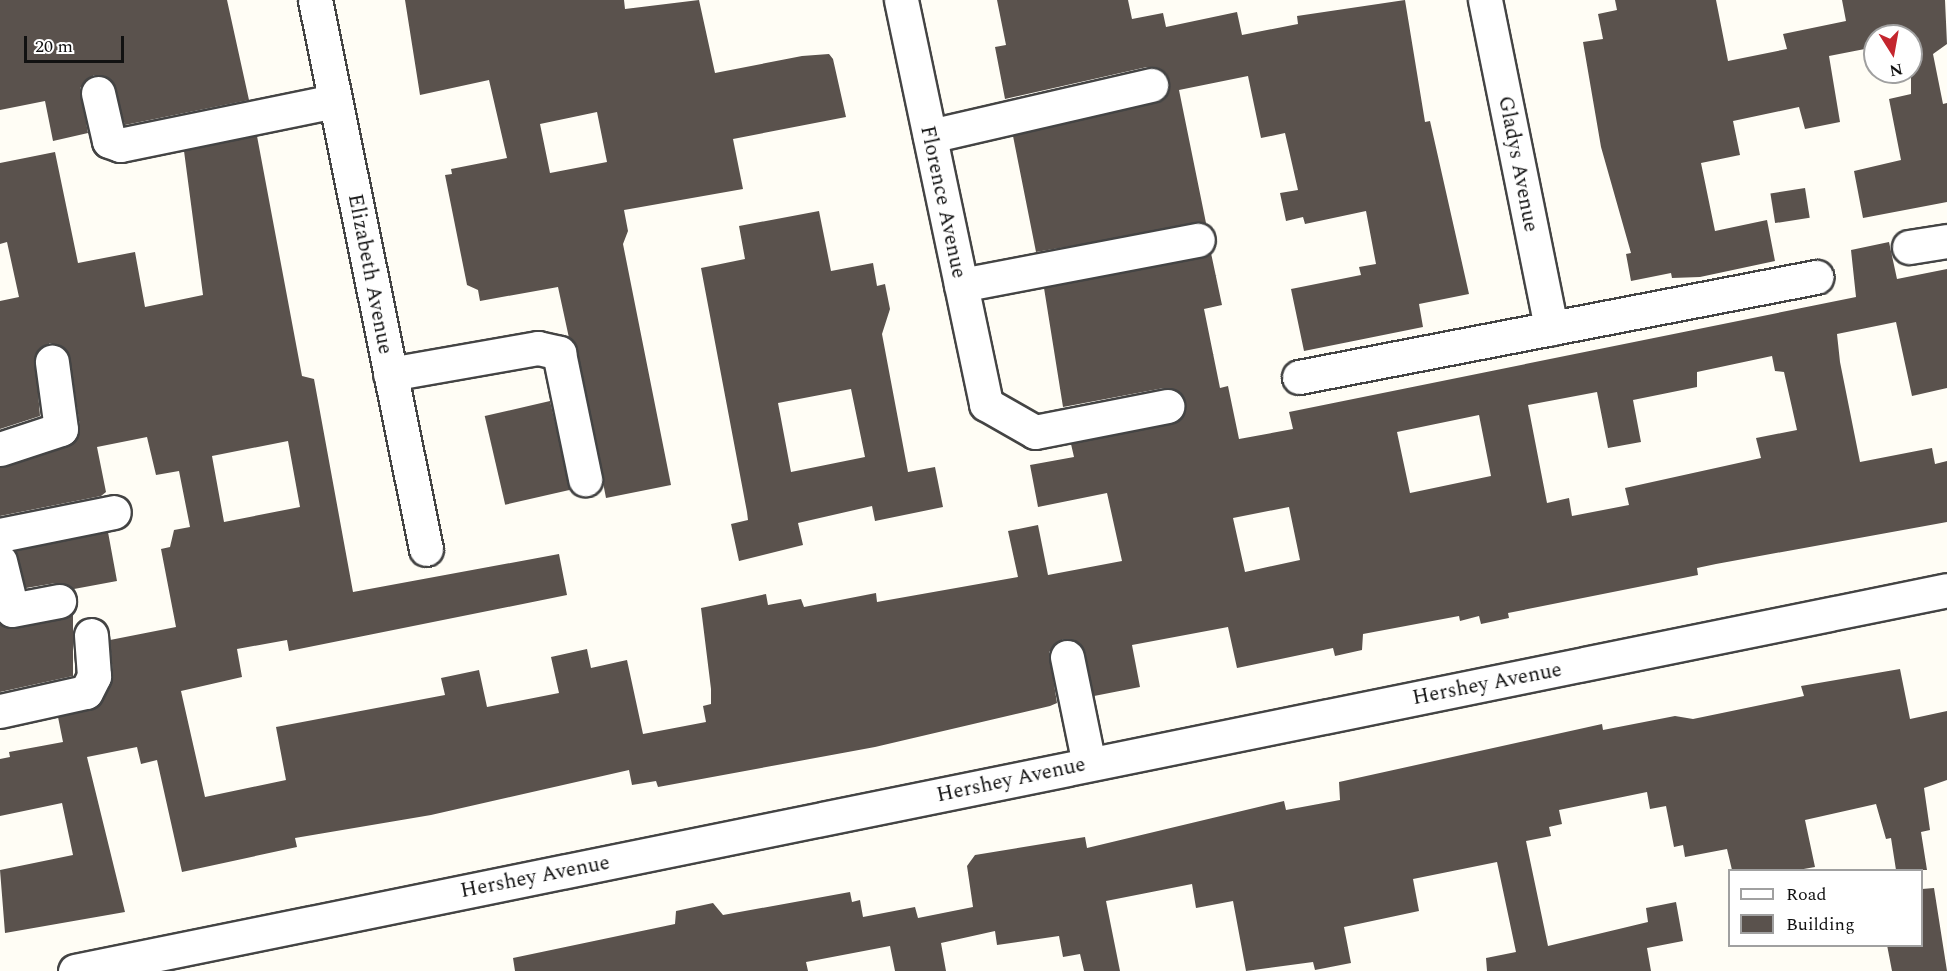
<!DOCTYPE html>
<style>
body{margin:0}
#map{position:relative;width:1947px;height:971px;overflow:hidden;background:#fffdf5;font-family:Spectral,serif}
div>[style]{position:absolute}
.building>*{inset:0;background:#5a524d;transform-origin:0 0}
.roads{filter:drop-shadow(2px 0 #444) drop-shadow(-2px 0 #444) drop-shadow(0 2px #444) drop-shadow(0 -2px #444)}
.minor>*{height:33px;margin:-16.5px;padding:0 16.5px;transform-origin:16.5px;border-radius:16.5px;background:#fff}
span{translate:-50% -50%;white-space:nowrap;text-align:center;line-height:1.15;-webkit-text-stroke:6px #fff;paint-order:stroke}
.street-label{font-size:21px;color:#111}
.legend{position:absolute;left:1728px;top:869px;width:195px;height:78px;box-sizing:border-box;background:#fff;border:2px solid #a0a0a0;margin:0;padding:8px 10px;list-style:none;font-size:18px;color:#111}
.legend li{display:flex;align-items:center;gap:12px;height:30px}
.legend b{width:30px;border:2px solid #a0a0a0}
.north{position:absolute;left:1863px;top:24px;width:60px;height:60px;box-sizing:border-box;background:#fff;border:2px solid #a0a0a0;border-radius:50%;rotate:169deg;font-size:16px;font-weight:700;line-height:24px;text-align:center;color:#111}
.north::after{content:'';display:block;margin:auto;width:21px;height:27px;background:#c4262e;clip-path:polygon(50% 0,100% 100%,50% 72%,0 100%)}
.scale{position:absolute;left:24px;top:36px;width:100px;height:27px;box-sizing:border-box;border:3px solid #111;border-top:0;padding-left:8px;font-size:18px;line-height:21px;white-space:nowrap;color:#111;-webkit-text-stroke:4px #fff;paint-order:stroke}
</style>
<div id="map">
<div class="building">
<div style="clip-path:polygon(0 0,227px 0,249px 100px,125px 125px,112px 81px,94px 75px,80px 88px,88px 133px,53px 141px,45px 101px,0 110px)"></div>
<div style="clip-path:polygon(evenodd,405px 0,624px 0,625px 9px,699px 0,715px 73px,802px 56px,829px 54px,833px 59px,846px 117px,733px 139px,743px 189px,624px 210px,628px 231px,623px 244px,671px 485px,606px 498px,577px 349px,569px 338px,558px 287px,480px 301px,478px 290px,467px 285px,445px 175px,452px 174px,451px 169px,507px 158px,489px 80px,420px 95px,405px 0,597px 112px,607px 162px,550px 173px,540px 124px,597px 112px)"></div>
<div style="clip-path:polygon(997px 0,1128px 0,1132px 19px,1163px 13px,1166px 27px,1237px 12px,1242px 35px,1298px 24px,1297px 16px,1405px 0,1425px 122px,1430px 121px,1469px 294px,1419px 304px,1423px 327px,1304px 351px,1291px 289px,1361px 275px,1359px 267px,1376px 264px,1366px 211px,1305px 224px,1303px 217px,1286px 221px,1280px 193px,1298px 190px,1285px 133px,1261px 138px,1248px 76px,1179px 90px,1206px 223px,1036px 252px,1013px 136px,1155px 103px,1164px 98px,1169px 81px,1164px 72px,1147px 67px,1005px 99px,995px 47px,1006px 45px)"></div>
<div style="clip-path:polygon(1615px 0,1716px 0,1728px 61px,1787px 49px,1783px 34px,1846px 21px,1842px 0,1945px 0,1947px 44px,1933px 54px,1943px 104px,1947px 103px,1947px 202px,1863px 218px,1854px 171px,1901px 160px,1889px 99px,1911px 94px,1911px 36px,1875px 36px,1875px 47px,1829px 56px,1840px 122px,1805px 129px,1799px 107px,1733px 121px,1740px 155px,1701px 163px,1715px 231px,1767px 220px,1775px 261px,1700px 277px,1672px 278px,1671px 273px,1631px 281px,1626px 254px,1631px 253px,1601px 147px,1583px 42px,1603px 39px,1598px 14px,1617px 10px)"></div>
<div style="clip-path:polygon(evenodd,257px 136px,302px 376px,314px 379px,353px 592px,559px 554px,567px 595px,289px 651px,287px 640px,237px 649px,242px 677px,181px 691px,205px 797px,286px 780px,276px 727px,445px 695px,441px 678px,479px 670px,487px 707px,559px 693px,551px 657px,587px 649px,591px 668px,627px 660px,643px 734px,706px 722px,703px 706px,711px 704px,711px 689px,701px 608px,766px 594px,768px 605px,801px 599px,804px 607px,876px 593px,877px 602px,1018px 577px,1008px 531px,1038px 525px,1048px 575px,1122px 561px,1107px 493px,1038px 507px,1030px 465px,1074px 457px,1071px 444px,1171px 424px,1184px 413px,1185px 402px,1181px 393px,1164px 388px,1063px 407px,1044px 288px,1211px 253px,1222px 305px,1204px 309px,1220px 388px,1228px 386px,1239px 439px,1293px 429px,1289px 412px,1856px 297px,1851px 250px,1889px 242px,1897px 279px,1947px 269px,1947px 388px,1912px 396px,1896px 322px,1837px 334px,1840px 362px,1860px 462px,1932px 448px,1935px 464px,1947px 461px,1947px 522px,1716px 564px,1697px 568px,1698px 575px,1508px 613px,1509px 618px,1481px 624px,1479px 616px,1460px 621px,1459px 616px,1363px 634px,1362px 650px,1335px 656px,1333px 648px,1237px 668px,1228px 627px,1132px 645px,1140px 687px,1094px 696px,1081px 645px,1063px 639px,1049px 652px,1057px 703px,1050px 706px,875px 747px,658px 787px,656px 781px,632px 785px,629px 770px,431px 815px,295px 838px,297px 847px,182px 872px,157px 760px,141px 764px,137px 747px,87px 757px,125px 912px,5px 933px,0 870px,73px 855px,62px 803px,0 816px,0 759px,10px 757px,9px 752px,63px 742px,58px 717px,98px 706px,113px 675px,110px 640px,176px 627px,161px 549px,170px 547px,174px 530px,190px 527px,179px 471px,156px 475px,147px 437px,97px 447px,106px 492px,101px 496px,0 516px,0 467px,67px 447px,80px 427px,70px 359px,66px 350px,50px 343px,35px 355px,40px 416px,0 429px,0 301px,19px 297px,7px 242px,0 244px,0 163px,55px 152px,78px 263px,135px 252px,145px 307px,203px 295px,184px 151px,257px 136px,1772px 356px,1775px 371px,1784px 372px,1797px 430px,1756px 438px,1761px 458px,1625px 488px,1629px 505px,1572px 516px,1569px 498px,1547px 503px,1528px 405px,1597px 392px,1608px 448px,1641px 442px,1633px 400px,1697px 387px,1697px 372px,1772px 356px,257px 136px,1479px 415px,1491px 476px,1410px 493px,1397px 432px,1479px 415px,257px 136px,288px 441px,300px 507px,224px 522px,212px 456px,288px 441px,257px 136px,1289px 507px,1300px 560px,1245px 572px,1233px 518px,1289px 507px)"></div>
<div style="left:1805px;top:188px;width:30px;height:35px;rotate:81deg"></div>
<div style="clip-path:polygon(evenodd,819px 211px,831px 271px,873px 263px,877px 286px,885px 284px,890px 309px,882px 334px,908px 472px,935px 467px,943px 507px,875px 521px,872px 506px,798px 523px,803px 545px,739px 561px,731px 524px,748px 520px,747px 512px,701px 268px,745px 259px,739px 226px,819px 211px,851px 389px,865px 457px,791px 472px,778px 403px,851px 389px)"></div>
<div style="left:550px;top:401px;width:91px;height:67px;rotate:77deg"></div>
<div style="clip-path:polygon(108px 532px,117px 581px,74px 589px,56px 583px,26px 588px,15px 551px)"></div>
<div style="clip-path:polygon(73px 612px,73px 676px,0 692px,0 624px,16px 628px)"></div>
<div style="clip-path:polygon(1900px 669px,1910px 719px,1947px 711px,1947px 780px,1924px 788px,1930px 830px,1921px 832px,1927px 870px,1896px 870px,1891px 838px,1886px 839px,1876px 804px,1805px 820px,1815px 867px,1798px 870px,1732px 870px,1727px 849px,1685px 857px,1683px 845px,1674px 847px,1666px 806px,1650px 809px,1647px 792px,1559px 810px,1562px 824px,1549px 827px,1551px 836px,1526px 841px,1548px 946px,1648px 922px,1646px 908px,1676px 902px,1683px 941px,1647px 948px,1651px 971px,1487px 971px,1486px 958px,1516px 952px,1497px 862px,1413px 879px,1419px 911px,1344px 927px,1351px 963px,1315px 970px,1313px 962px,1246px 971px,1233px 901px,1196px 908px,1192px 884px,1106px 901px,1120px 971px,1084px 971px,1080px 954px,1063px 957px,1059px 936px,997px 945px,995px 931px,941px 943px,946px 971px,895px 971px,890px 946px,806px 962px,808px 971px,515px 971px,513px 958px,675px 924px,676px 911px,713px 903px,723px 915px,850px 892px,852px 902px,860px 900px,863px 917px,915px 907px,918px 918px,973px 907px,967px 866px,975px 855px,1085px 837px,1087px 848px,1284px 801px,1286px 810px,1340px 800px,1339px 782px,1602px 724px,1603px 730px,1675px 716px,1693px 719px,1804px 696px,1801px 686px)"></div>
<div style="clip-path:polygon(1934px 888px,1947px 971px,1892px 971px,1887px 945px,1922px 945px,1922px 889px)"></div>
</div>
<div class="roads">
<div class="minor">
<div style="left:315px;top:0;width:560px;rotate:78.57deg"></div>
<div style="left:901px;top:0;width:413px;rotate:78.1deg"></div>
<div style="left:986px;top:404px;width:56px;rotate:29.7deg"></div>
<div style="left:1035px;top:432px;width:135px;rotate:-11.1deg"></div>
<div style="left:1485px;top:0;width:335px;rotate:78.6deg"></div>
<div style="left:98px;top:93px;width:49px;rotate:77.1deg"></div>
<div style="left:109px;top:141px;width:12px;rotate:20deg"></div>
<div style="left:120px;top:145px;width:219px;rotate:-11.6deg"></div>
<div style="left:930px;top:136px;width:227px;rotate:-13deg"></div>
<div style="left:1909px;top:247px;width:38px;rotate:-9deg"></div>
<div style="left:961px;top:285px;width:241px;rotate:-10.8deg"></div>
<div style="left:390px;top:374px;width:150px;rotate:-10deg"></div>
<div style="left:538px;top:348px;width:22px;rotate:13deg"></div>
<div style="left:559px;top:353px;width:129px;rotate:78.3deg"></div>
<div style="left:1299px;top:377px;width:527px;rotate:-10.95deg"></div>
<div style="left:0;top:449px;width:64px;rotate:-18.2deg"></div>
<div style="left:61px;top:429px;width:68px;rotate:-97.7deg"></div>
<div style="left:0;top:535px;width:116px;rotate:-11.4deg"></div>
<div style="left:0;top:561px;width:50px;rotate:76.2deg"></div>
<div style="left:12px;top:610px;width:48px;rotate:-10.8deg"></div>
<div style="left:1067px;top:657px;width:109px;rotate:78.4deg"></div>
<div style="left:0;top:711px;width:88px;rotate:-12.5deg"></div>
<div style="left:86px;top:692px;width:18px;rotate:-63deg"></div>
<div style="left:94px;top:676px;width:41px;rotate:-94.2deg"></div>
<div style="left:75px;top:971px;width:1910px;rotate:-11.5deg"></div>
</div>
</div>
<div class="street-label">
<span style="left:1518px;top:164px;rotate:79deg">Gladys Avenue</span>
<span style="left:943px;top:202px;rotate:78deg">Florence Avenue</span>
<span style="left:370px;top:274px;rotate:79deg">Elizabeth Avenue</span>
<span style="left:1487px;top:684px;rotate:-11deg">Hershey Avenue</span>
<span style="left:1011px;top:780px;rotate:-12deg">Hershey Avenue</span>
<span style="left:535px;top:877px;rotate:-11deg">Hershey Avenue</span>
</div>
<ul class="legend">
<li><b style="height:8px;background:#fff"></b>Road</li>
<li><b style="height:16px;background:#5a524d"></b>Building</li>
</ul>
<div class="north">N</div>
<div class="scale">20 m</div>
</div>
